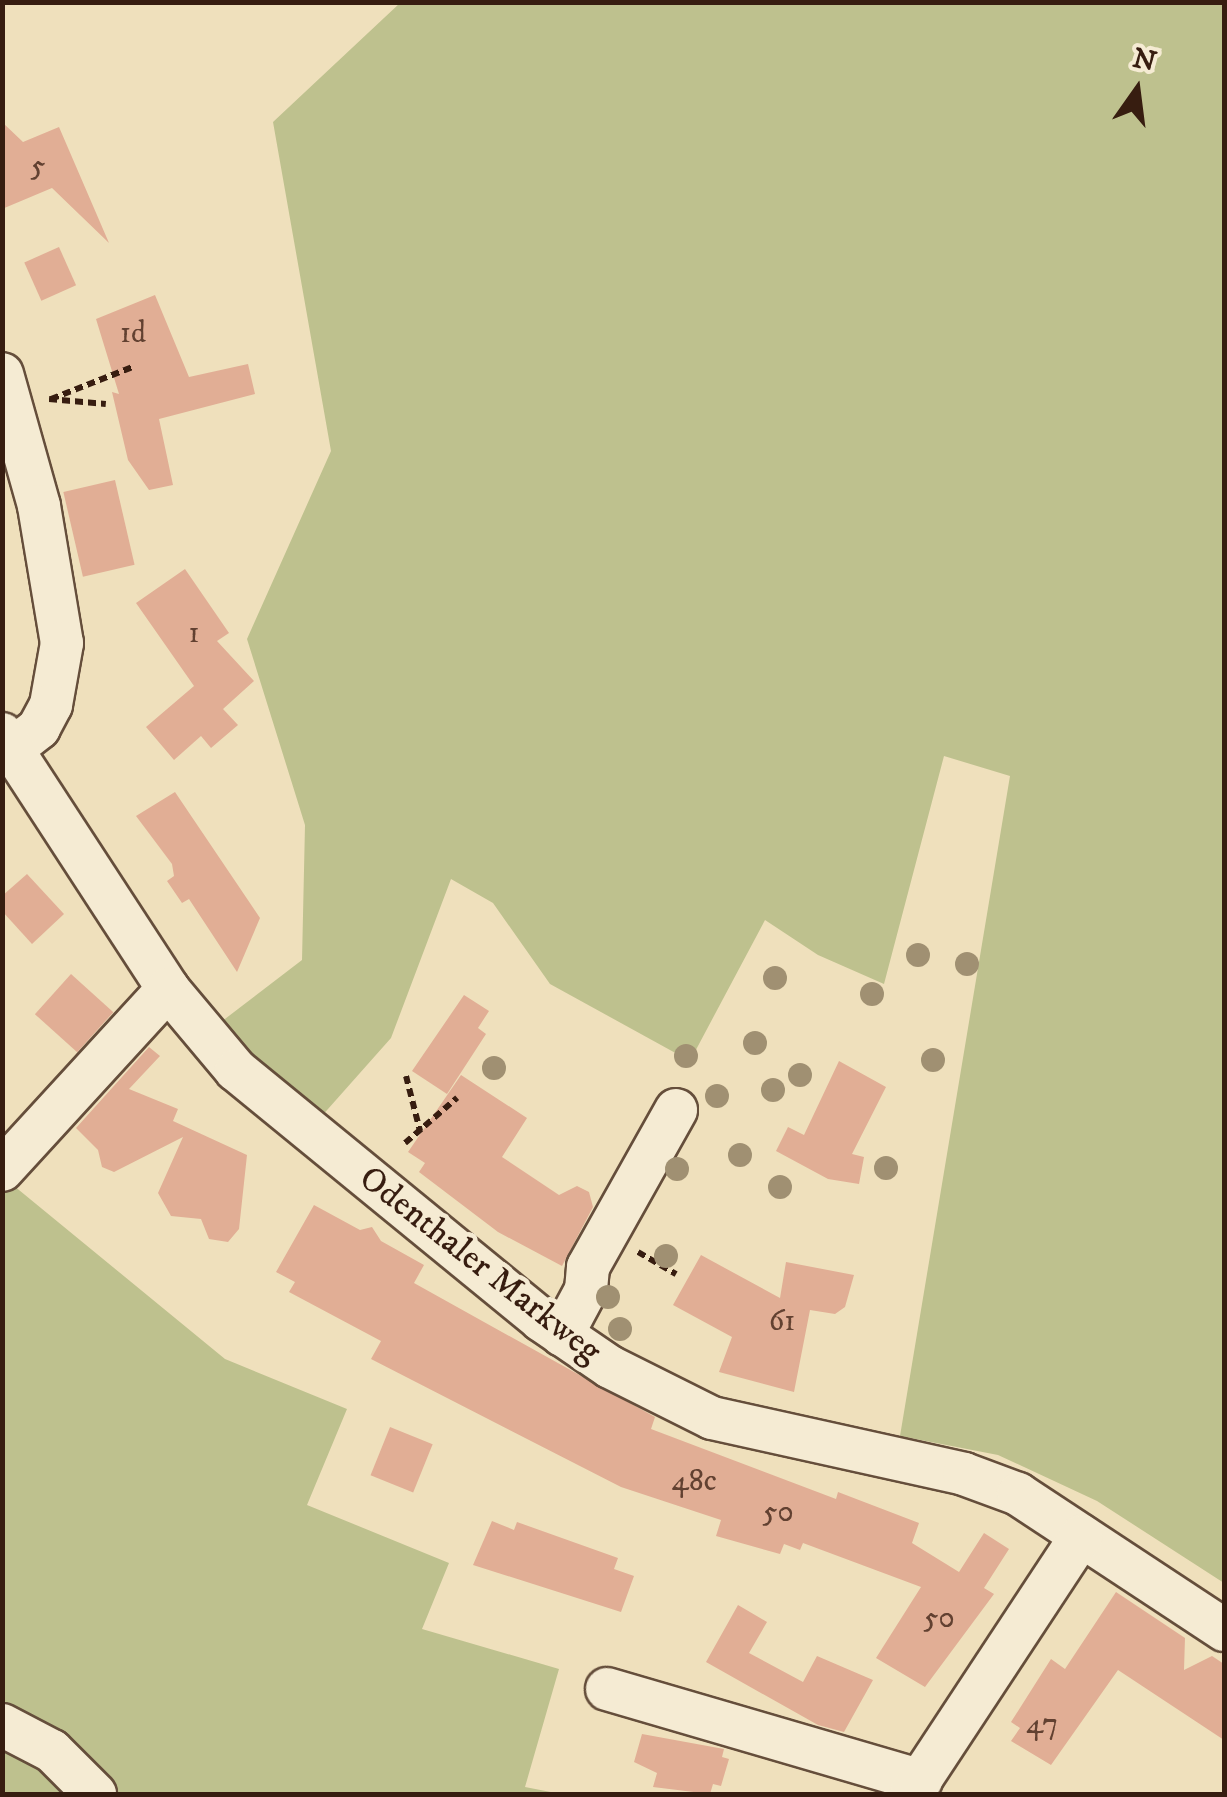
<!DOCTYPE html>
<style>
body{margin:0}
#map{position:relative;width:1227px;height:1797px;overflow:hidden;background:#efe0bc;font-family:"IM FELL DW Pica",serif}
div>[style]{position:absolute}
.green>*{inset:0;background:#bec18e}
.building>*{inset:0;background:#e1ae95;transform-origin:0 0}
.path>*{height:6px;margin-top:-3px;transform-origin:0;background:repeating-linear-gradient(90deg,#371d10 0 8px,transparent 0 13px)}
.roads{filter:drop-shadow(2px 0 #654e3b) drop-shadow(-2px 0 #654e3b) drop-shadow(0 2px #654e3b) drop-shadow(0 -2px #654e3b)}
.minor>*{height:42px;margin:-21px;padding:0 21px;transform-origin:21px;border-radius:21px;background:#f5ebd3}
.trees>*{width:24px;height:24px;margin:-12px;border-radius:50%;background:#a09072}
span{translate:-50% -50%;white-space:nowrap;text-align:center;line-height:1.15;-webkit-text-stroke:9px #f5ebd3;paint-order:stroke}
.number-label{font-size:30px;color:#624131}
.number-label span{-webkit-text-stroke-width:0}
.street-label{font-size:35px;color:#371d10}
.frame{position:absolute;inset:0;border:5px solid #371d10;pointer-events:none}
.north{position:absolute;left:1087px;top:40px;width:100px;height:100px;-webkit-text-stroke:8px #f5ebd3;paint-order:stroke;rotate:14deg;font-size:28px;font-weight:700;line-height:40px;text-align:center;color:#371d10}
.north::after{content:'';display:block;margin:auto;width:35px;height:45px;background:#371d10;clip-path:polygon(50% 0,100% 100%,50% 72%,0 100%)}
</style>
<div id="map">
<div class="green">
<div style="clip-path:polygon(400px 3px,1224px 3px,1224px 1583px,1097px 1501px,998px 1455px,900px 1436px,1010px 776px,944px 756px,884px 984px,818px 955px,765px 920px,690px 1061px,550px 984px,493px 903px,451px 879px,391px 1038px,320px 1118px,269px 1076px,221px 1022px,302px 960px,305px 825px,247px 639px,331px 451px,273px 122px)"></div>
<div style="clip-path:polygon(8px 1181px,225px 1359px,347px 1409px,307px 1505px,449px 1563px,422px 1629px,559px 1669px,525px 1787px,561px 1794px,3px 1794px,2px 1186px)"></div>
</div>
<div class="building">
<div style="clip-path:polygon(2px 122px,23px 142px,59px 127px,109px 243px,52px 188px,2px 209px)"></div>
<div style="left:59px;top:247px;width:42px;height:38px;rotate:66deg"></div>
<div style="clip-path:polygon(155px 295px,189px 377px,248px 364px,255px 394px,159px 419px,173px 485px,149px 490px,128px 460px,112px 392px,119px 394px,96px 319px)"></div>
<div style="left:115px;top:480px;width:87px;height:53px;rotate:77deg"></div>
<div style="clip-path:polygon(185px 569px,229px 633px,217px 641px,254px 681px,223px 709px,238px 725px,211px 748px,201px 736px,174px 760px,146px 727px,194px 686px,136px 603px)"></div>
<div style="clip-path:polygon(175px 792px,260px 918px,237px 972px,189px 899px,182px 903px,167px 881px,174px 876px,172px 864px,136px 816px)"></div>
<div style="clip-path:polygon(27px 874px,64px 914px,32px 944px,2px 911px,2px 896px)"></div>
<div style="left:71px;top:974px;width:57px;height:54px;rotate:42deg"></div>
<div style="clip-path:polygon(464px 995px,489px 1011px,478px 1028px,486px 1034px,447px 1094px,412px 1071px)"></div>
<div style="clip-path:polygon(149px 1047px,160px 1056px,129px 1089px,178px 1109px,173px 1121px,247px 1155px,239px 1229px,228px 1242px,209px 1239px,201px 1219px,171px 1216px,158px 1193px,183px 1137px,114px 1172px,102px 1167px,98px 1150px,76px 1128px)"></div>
<div style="clip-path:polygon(839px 1061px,886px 1087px,852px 1154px,864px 1157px,859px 1184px,828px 1179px,776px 1151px,788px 1127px,804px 1135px)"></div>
<div style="clip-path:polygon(461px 1075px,527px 1118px,502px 1157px,559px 1195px,577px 1186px,589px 1192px,593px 1207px,562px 1266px,498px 1232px,419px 1172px,425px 1163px,408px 1152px)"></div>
<div style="clip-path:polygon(314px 1205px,360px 1230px,372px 1227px,381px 1241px,424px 1265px,414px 1283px,655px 1417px,651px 1429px,836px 1499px,838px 1492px,919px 1523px,912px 1543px,959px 1572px,984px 1533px,1009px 1549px,984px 1588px,994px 1594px,925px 1687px,876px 1658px,921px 1587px,803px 1543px,800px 1550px,784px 1544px,780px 1554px,716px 1536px,721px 1520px,621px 1487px,371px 1359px,381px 1341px,289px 1292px,295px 1282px,276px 1272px)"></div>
<div style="clip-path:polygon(701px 1255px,780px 1298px,786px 1262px,854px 1275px,845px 1307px,835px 1314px,810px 1310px,794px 1392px,719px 1372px,732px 1337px,673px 1305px)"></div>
<div style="left:390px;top:1427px;width:46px;height:52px;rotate:22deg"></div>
<div style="clip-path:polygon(492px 1521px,514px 1530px,517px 1522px,618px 1558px,614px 1569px,634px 1576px,621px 1612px,473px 1565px)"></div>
<div style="clip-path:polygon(1116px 1592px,1185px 1638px,1184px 1670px,1212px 1656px,1224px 1664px,1224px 1740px,1118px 1670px,1051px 1765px,1011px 1741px,1020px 1728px,1011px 1722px,1051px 1659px,1065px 1669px)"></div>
<div style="clip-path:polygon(738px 1605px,767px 1622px,749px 1653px,803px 1682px,817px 1656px,873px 1680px,844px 1732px,818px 1725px,706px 1662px)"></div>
<div style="clip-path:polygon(642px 1734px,724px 1749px,722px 1757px,729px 1759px,721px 1786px,713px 1784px,710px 1794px,653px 1787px,657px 1773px,634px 1762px)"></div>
</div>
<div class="path">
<div style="left:49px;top:399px;width:57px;rotate:5deg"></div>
<div style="left:51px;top:399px;width:90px;rotate:-21.4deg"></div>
<div style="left:406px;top:1076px;width:57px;rotate:75.7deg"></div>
<div style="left:405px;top:1143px;width:69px;rotate:-40.9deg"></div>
<div style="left:638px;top:1252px;width:44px;rotate:30.1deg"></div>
</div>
<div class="roads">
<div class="minor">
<div style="left:2px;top:374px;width:137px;rotate:74.3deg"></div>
<div style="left:39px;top:506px;width:139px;rotate:80.5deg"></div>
<div style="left:62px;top:643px;width:63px;rotate:100.1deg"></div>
<div style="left:51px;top:705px;width:26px;rotate:118deg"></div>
<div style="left:39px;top:728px;width:33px;rotate:142deg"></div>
<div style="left:2px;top:734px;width:304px;rotate:56.9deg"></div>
<div style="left:168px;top:989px;width:106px;rotate:50deg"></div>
<div style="left:236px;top:1070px;width:394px;rotate:39.3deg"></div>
<div style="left:541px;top:1320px;width:83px;rotate:34.3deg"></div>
<div style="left:610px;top:1367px;width:114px;rotate:26.6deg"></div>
<div style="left:712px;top:1418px;width:258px;rotate:12.5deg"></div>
<div style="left:964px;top:1474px;width:58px;rotate:20.3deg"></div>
<div style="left:1018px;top:1494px;width:247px;rotate:33.4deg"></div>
<div style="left:2px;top:1170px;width:246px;rotate:-47.5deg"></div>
<div style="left:562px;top:1335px;width:51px;rotate:-61.9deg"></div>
<div style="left:586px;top:1290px;width:23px;rotate:-85deg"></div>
<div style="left:588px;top:1267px;width:180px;rotate:-60.7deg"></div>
<div style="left:607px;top:1689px;width:327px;rotate:16.3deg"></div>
<div style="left:2px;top:1725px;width:56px;rotate:27.5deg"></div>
<div style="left:52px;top:1751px;width:61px;rotate:45deg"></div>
<div style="left:911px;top:1794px;width:309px;rotate:-56.6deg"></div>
</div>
</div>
<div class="trees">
<div style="left:918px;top:955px"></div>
<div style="left:967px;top:964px"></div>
<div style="left:775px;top:978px"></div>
<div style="left:872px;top:994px"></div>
<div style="left:755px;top:1043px"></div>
<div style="left:686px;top:1056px"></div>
<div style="left:933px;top:1060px"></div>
<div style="left:494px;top:1068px"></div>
<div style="left:800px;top:1075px"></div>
<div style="left:773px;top:1090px"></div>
<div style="left:717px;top:1096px"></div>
<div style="left:740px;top:1155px"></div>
<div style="left:886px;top:1168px"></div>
<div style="left:677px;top:1169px"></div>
<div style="left:780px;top:1187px"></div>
<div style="left:666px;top:1256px"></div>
<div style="left:608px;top:1297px"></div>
<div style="left:620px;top:1329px"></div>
</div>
<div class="number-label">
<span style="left:38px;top:167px">5</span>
<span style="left:133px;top:334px">1d</span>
<span style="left:194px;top:634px">1</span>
<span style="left:782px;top:1322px">61</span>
<span style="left:694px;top:1482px">48c</span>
<span style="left:778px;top:1513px">50</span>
<span style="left:939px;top:1619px">50</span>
<span style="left:1042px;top:1725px">47</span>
</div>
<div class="street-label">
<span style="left:480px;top:1265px;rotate:38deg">Odenthaler Markweg</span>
</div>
<div class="frame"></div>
<div class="north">N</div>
</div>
